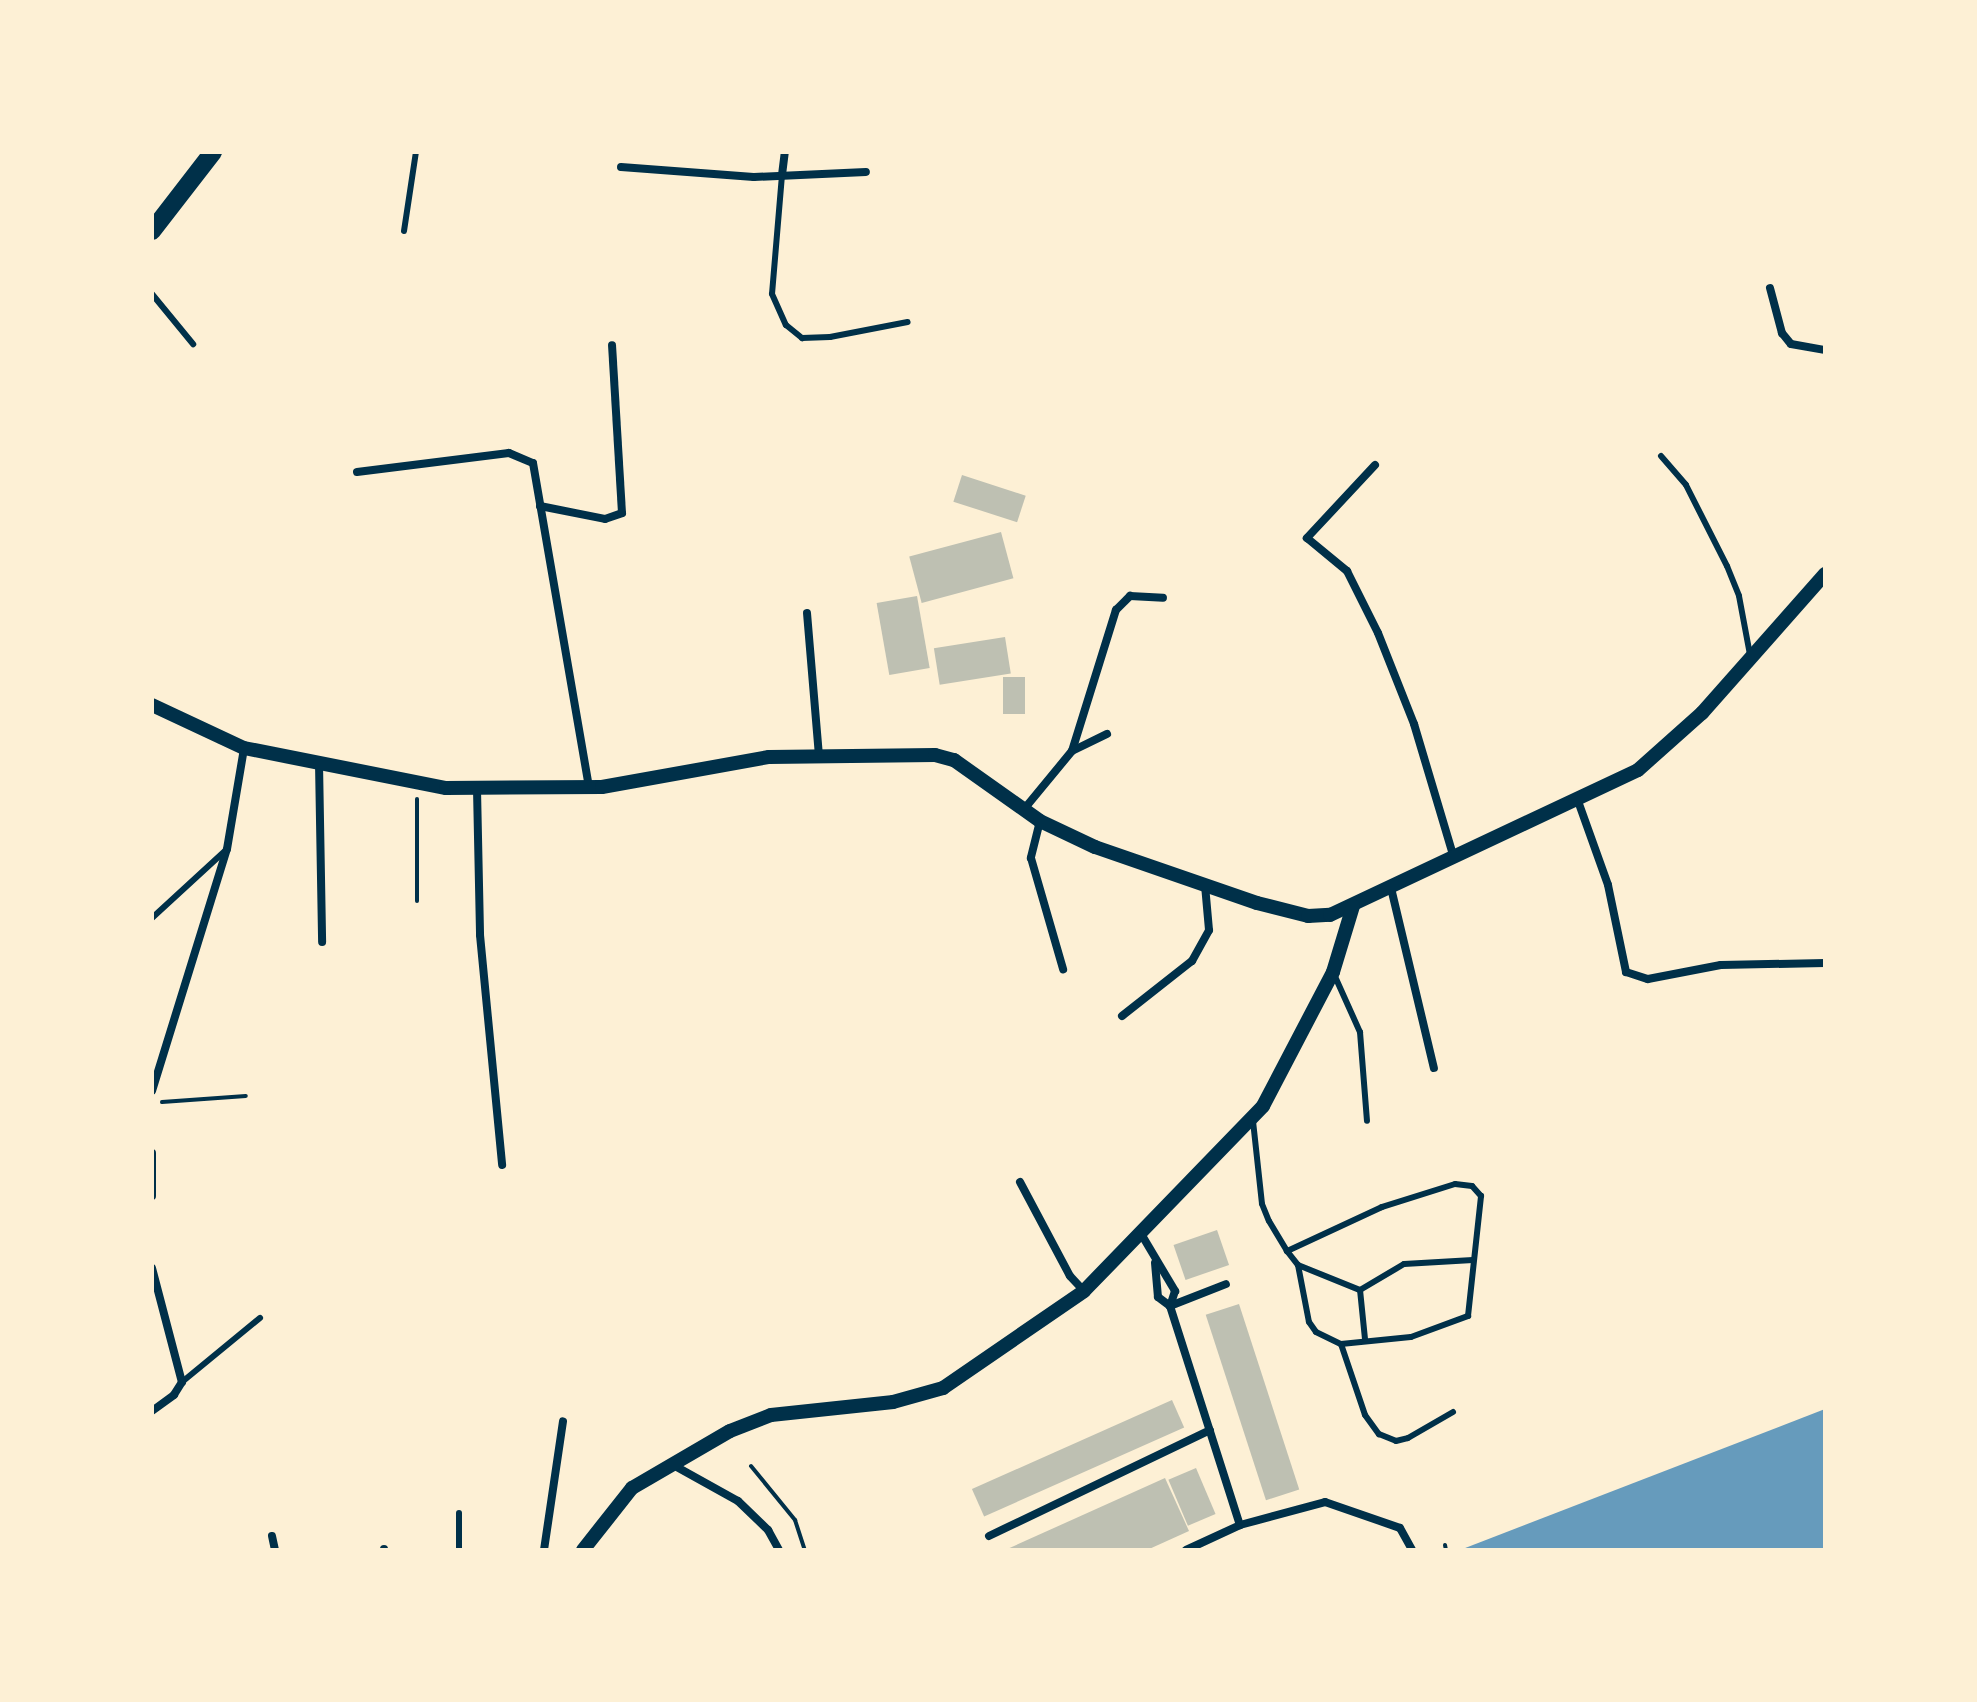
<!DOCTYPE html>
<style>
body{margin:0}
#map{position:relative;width:1977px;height:1702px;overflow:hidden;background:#fdf0d5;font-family:"Space Grotesk",sans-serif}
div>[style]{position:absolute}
.water>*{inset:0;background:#669bbc}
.building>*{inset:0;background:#bec0b2;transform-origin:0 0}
.path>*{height:4px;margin:-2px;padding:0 2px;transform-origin:2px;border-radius:2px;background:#003049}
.service>*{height:6px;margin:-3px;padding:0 3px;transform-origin:3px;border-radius:3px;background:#003049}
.minor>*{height:8px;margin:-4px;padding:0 4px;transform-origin:4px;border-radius:4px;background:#003049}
.tertiary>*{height:14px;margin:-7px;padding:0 7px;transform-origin:7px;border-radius:7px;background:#003049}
.primary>*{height:18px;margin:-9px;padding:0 9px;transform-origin:9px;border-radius:9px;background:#003049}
span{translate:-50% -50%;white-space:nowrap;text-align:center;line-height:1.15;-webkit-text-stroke:8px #fdf0d5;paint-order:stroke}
.frame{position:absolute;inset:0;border:154px solid #fdf0d5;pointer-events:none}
</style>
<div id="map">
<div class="water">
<div style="clip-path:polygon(1825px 1409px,1825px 1550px,1460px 1550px)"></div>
</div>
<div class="building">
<div style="left:962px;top:475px;width:67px;height:28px;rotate:18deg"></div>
<div style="left:1001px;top:532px;width:48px;height:95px;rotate:75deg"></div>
<div style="left:917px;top:596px;width:73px;height:41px;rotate:80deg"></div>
<div style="left:1005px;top:637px;width:37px;height:72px;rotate:81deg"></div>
<div style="left:1003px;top:677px;width:22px;height:37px"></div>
<div style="left:1217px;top:1230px;width:37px;height:46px;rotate:71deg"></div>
<div style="left:1239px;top:1304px;width:195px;height:35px;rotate:72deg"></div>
<div style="left:1172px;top:1400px;width:30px;height:219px;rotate:66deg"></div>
<div style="left:1196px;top:1468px;width:50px;height:30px;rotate:67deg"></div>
<div style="clip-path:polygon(1165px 1478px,1189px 1531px,1147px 1550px,1005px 1550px)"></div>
</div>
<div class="path">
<div style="left:417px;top:799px;width:102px;rotate:90deg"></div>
<div style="left:162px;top:1102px;width:84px;rotate:-4.1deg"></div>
<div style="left:751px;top:1466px;width:70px;rotate:50.8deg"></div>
<div style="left:795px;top:1520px;width:32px;rotate:72deg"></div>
<div style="left:1445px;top:1545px;width:5px;rotate:79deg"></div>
</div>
<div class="service">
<div style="left:782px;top:175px;width:119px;rotate:94.8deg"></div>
<div style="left:772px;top:294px;width:34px;rotate:66deg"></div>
<div style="left:786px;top:325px;width:21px;rotate:39deg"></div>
<div style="left:802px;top:338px;width:28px;rotate:-2deg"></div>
<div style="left:830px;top:337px;width:79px;rotate:-10.9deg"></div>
<div style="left:404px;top:231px;width:80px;rotate:-81.4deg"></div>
<div style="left:152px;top:294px;width:65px;rotate:50.6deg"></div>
<div style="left:1661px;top:456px;width:38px;rotate:49deg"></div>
<div style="left:1686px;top:485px;width:91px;rotate:63.2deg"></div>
<div style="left:1727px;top:566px;width:32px;rotate:68deg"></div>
<div style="left:1739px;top:596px;width:60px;rotate:79.4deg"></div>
<div style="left:152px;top:918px;width:102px;rotate:-42.6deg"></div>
<div style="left:1333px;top:972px;width:66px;rotate:65.8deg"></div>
<div style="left:1360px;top:1032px;width:89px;rotate:85.5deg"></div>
<div style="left:1253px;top:1121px;width:83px;rotate:83.8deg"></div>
<div style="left:1262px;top:1204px;width:18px;rotate:68deg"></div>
<div style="left:1269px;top:1221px;width:35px;rotate:59deg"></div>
<div style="left:1287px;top:1251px;width:18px;rotate:52deg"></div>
<div style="left:1298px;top:1265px;width:58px;rotate:79.1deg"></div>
<div style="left:1309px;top:1322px;width:12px;rotate:55deg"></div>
<div style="left:1316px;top:1332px;width:28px;rotate:26deg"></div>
<div style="left:1341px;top:1344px;width:70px;rotate:-5.7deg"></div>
<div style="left:1411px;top:1337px;width:61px;rotate:-20.2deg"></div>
<div style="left:1468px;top:1316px;width:121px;rotate:-83.8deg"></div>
<div style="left:1481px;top:1196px;width:13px;rotate:-132deg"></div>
<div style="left:1472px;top:1186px;width:17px;rotate:-173deg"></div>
<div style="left:1455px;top:1184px;width:77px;rotate:162.5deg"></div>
<div style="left:1382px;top:1207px;width:105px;rotate:155.1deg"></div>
<div style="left:1298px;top:1265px;width:67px;rotate:22deg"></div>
<div style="left:1365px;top:1339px;width:49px;rotate:-95.8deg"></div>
<div style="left:1360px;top:1290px;width:51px;rotate:-30.6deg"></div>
<div style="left:1404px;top:1264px;width:69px;rotate:-3.3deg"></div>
<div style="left:1341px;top:1344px;width:75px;rotate:71.3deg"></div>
<div style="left:1365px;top:1415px;width:24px;rotate:54deg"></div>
<div style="left:1379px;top:1434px;width:18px;rotate:22deg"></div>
<div style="left:1396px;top:1441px;width:12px;rotate:-14deg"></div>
<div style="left:1408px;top:1438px;width:52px;rotate:-30deg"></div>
<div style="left:182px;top:1382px;width:101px;rotate:-39.4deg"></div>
<div style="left:459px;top:1513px;width:37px;rotate:90deg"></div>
</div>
<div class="minor">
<div style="left:621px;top:167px;width:133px;rotate:4.3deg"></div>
<div style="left:754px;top:177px;width:112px;rotate:-2.6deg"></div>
<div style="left:782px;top:175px;width:23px;rotate:-83deg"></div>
<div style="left:1770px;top:288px;width:47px;rotate:75.1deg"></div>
<div style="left:1782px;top:333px;width:14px;rotate:51deg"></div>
<div style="left:1791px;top:344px;width:35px;rotate:10deg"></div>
<div style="left:1375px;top:465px;width:100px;rotate:133deg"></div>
<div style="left:1307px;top:538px;width:52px;rotate:39.5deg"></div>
<div style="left:1347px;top:571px;width:69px;rotate:63.4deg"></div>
<div style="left:1378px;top:633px;width:98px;rotate:68.4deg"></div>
<div style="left:1414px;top:724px;width:140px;rotate:73.4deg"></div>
<div style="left:357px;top:472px;width:153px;rotate:-7.1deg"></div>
<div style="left:509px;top:453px;width:26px;rotate:23deg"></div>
<div style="left:533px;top:463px;width:329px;rotate:80.2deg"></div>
<div style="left:540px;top:506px;width:66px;rotate:11.3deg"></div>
<div style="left:605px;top:519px;width:18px;rotate:-19deg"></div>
<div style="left:622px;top:513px;width:168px;rotate:-93.4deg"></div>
<div style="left:807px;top:613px;width:143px;rotate:85.2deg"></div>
<div style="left:1072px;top:751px;width:148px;rotate:-72.7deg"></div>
<div style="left:1116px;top:610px;width:20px;rotate:-45deg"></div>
<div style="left:1130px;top:596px;width:33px;rotate:3deg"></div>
<div style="left:319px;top:763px;width:179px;rotate:89deg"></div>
<div style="left:477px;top:789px;width:146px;rotate:88.8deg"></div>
<div style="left:480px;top:935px;width:231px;rotate:84.5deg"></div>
<div style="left:1578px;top:801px;width:89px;rotate:70.3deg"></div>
<div style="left:1608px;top:885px;width:89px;rotate:78.3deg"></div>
<div style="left:1626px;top:972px;width:23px;rotate:18deg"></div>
<div style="left:1648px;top:979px;width:74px;rotate:-10.9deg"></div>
<div style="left:1721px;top:965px;width:104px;rotate:-1.1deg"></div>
<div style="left:1025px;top:808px;width:74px;rotate:-50.5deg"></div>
<div style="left:1072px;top:751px;width:39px;rotate:-26deg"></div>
<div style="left:1040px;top:821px;width:38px;rotate:104deg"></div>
<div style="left:1031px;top:858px;width:116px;rotate:73.9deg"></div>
<div style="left:1391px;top:888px;width:185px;rotate:76.6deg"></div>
<div style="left:1122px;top:1016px;width:89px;rotate:-38.2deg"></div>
<div style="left:1192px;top:961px;width:35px;rotate:-61deg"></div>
<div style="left:1209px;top:930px;width:45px;rotate:-95.1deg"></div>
<div style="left:152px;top:1091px;width:253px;rotate:-72.8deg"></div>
<div style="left:227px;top:849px;width:102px;rotate:-80.4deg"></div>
<div style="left:152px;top:1153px;width:43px;rotate:90deg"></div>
<div style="left:1020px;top:1182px;width:106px;rotate:62deg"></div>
<div style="left:1070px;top:1276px;width:21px;rotate:47deg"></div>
<div style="left:1140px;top:1232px;width:69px;rotate:59.3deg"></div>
<div style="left:1175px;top:1291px;width:16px;rotate:108deg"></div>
<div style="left:1170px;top:1306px;width:230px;rotate:72.3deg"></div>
<div style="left:1155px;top:1263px;width:34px;rotate:85deg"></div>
<div style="left:1158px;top:1297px;width:15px;rotate:37deg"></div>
<div style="left:152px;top:1268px;width:118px;rotate:75.3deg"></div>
<div style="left:182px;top:1382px;width:15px;rotate:122deg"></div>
<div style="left:174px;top:1395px;width:27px;rotate:144deg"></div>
<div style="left:1170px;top:1306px;width:60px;rotate:-21.4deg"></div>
<div style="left:675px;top:1466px;width:72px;rotate:29.1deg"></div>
<div style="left:738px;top:1501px;width:42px;rotate:44deg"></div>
<div style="left:768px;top:1530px;width:23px;rotate:61deg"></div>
<div style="left:272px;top:1536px;width:14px;rotate:78deg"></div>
<div style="left:989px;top:1536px;width:245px;rotate:-25.6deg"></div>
<div style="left:384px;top:1549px;width:1px;rotate:90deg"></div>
<div style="left:544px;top:1550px;width:130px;rotate:-81.6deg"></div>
<div style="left:1186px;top:1550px;width:60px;rotate:-24.8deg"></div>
<div style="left:1240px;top:1525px;width:88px;rotate:-15.1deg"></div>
<div style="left:1325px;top:1502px;width:79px;rotate:19.1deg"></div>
<div style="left:1400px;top:1528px;width:25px;rotate:61deg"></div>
</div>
<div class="tertiary">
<div style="left:152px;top:705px;width:102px;rotate:25.1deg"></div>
<div style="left:244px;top:748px;width:206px;rotate:11.2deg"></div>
<div style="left:446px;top:788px;width:156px;rotate:-0.4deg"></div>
<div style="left:602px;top:787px;width:170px;rotate:-10.2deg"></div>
<div style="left:769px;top:757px;width:166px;rotate:-0.7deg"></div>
<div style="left:935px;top:755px;width:20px;rotate:15deg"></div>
<div style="left:954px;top:760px;width:105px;rotate:35.3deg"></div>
<div style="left:1040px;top:821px;width:61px;rotate:25.3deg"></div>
<div style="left:1095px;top:847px;width:171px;rotate:19.1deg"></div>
<div style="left:1257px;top:903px;width:53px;rotate:14.3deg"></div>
<div style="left:1308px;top:916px;width:22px;rotate:-3deg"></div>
<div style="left:1330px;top:915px;width:340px;rotate:-25.2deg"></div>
<div style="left:1638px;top:770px;width:86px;rotate:-41.7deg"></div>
<div style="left:1702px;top:713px;width:186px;rotate:-48.5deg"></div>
<div style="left:583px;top:1550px;width:79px;rotate:-51.7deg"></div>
<div style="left:632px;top:1488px;width:113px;rotate:-30.2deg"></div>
<div style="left:730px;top:1431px;width:44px;rotate:-21.3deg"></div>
<div style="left:771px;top:1415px;width:123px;rotate:-6.1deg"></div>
<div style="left:893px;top:1402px;width:52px;rotate:-15.6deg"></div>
<div style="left:943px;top:1388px;width:171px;rotate:-34.5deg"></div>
<div style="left:1084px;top:1291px;width:257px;rotate:-45.9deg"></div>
<div style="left:1263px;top:1106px;width:151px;rotate:-62.4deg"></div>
<div style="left:1333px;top:972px;width:69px;rotate:-73.1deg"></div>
</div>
<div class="primary">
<div style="left:152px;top:231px;width:100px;rotate:-52.3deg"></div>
</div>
<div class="frame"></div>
</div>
